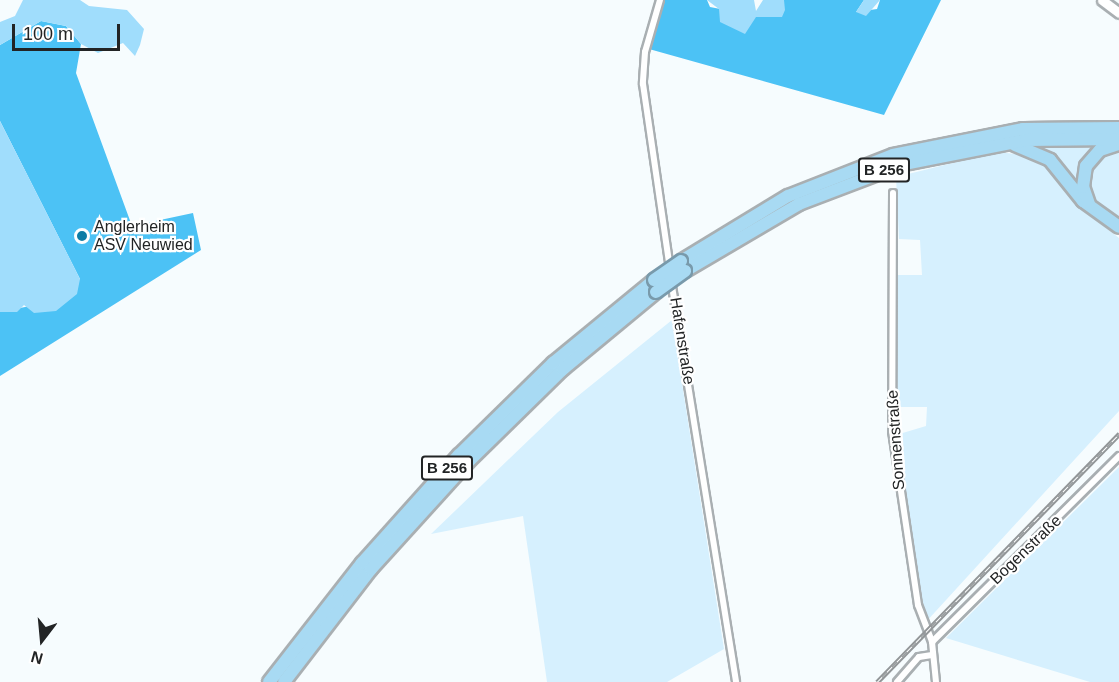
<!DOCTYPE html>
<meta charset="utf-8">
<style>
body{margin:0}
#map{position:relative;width:1119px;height:682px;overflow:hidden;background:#f6fcfe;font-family:Arial,sans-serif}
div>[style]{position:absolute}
.green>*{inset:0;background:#d6f0fe}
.forest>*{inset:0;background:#4cc2f5}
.water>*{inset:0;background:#a0ddfc}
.roads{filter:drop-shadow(2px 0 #a9afb2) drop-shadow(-2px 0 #a9afb2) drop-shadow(0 2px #a9afb2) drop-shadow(0 -2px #a9afb2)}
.street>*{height:6px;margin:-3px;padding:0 3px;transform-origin:3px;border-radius:3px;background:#fff}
.secondary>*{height:9px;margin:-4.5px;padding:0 4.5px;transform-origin:4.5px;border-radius:4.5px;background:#fff}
.highway>*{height:12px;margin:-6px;padding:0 6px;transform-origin:6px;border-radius:6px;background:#a8daf3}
.rail>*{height:4.5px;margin-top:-2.25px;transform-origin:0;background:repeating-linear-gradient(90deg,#fff 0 7px,#929698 0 14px);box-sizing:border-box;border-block:2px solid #929698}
.bridges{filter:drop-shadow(2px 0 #799aab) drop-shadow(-2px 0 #799aab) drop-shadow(0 2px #799aab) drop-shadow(0 -2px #799aab)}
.highway-bridge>*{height:12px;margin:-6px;padding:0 6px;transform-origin:6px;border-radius:6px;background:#a8daf3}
.dots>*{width:16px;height:16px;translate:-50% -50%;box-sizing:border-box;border:3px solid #fff;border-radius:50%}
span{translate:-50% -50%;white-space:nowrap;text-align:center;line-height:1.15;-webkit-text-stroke:4.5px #fff;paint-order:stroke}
.shield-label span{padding:2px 4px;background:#fff;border:2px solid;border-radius:4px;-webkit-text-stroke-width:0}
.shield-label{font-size:15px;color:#222425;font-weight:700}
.poi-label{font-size:16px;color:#222425}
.left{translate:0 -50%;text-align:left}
.street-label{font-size:16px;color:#222425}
.north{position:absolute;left:12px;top:610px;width:60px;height:60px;-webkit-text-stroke:4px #fff;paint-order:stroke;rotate:196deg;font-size:16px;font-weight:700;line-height:24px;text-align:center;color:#222425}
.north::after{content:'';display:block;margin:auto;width:21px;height:27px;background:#222425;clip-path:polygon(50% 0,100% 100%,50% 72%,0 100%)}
.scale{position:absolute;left:12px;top:24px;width:108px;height:27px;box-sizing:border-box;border:3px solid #222425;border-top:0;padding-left:8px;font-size:18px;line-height:21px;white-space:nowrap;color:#222425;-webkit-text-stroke:4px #fff;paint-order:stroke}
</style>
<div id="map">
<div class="green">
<div style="clip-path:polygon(1105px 145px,1081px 188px,1032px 146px)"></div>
<div style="clip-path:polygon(1119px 148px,1119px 222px,1090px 197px,1088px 171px,1102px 153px)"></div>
<div style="clip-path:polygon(997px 152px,1035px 156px,1058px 175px,1081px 208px,1119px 238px,1119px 411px,925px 623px,896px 435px,926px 426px,927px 407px,894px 407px,898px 275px,922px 275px,920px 240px,899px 239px,896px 177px)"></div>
<div style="clip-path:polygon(672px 320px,724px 649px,667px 682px,547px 682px,523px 516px,431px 534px,558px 412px)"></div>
<div style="clip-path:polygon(1119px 467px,1119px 682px,1090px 682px,946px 638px)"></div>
</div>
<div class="forest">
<div style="clip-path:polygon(665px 0,707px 0,710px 7px,762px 17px,784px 0,864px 0,856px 12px,877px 9px,880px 0,941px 0,884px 115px,649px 49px)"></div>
<div style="clip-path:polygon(41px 21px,66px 26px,81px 44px,76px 73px,132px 226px,193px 213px,201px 250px,0 376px,0 312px,30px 306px,80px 279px,0 121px,0 45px)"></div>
</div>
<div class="water">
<div style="clip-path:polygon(23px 0,80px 0,89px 6px,127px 10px,144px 29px,140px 45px,135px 56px,123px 43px,98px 53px,81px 44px,66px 26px,41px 21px,0 45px,0 22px,15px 16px)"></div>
<div style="clip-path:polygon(707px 0,754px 0,756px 11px,763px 0,784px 0,785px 10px,782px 17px,756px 17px,745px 34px,720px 22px,719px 9px)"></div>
<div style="clip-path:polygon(864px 0,880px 0,866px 16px,856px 12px)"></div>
<div style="clip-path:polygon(0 121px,80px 279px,77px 294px,56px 311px,34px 313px,24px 305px,17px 312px,0 312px)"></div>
</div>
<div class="roads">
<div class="street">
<div style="left:660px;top:0;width:54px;rotate:106.1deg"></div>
<div style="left:645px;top:52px;width:32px;rotate:94deg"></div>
<div style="left:643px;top:84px;width:188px;rotate:81.7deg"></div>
<div style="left:893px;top:193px;width:238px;rotate:90.2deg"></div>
<div style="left:892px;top:431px;width:176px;rotate:81.5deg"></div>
<div style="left:918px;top:605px;width:40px;rotate:69deg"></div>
<div style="left:932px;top:642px;width:40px;rotate:84.3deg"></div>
<div style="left:671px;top:280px;width:407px;rotate:80.8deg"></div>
<div style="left:932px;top:642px;width:264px;rotate:-44.8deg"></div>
<div style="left:897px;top:682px;width:33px;rotate:-49deg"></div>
<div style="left:919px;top:657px;width:13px;rotate:-9deg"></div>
</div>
<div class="secondary">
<div style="left:1102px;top:0;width:21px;rotate:37deg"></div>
</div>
<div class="highway">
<div style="left:1015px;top:145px;width:38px;rotate:23deg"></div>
<div style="left:1050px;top:160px;width:53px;rotate:51.2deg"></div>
<div style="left:1083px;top:201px;width:44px;rotate:35.8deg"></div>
<div style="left:1089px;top:204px;width:18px;rotate:-109deg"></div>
<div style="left:1083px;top:187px;width:21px;rotate:-82deg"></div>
<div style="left:1086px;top:166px;width:21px;rotate:-49deg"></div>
<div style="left:1100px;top:150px;width:20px;rotate:-18deg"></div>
<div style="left:681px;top:261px;width:125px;rotate:-31.3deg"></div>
<div style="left:788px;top:196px;width:113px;rotate:-21.3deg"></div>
<div style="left:893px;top:155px;width:133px;rotate:-11.3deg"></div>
<div style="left:1023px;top:129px;width:96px;rotate:-0.6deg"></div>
<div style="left:685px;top:271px;width:132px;rotate:-30.4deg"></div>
<div style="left:799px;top:204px;width:112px;rotate:-20.9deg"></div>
<div style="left:904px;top:164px;width:124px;rotate:-11.1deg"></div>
<div style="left:1026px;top:140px;width:93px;rotate:-0.6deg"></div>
<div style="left:269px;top:682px;width:151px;rotate:-52deg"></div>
<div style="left:362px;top:563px;width:145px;rotate:-48.1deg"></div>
<div style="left:459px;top:455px;width:132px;rotate:-44.4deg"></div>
<div style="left:553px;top:363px;width:131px;rotate:-39.4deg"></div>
<div style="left:284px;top:682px;width:143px;rotate:-52.4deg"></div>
<div style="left:371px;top:569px;width:144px;rotate:-47.8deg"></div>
<div style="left:468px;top:462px;width:133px;rotate:-44.4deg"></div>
<div style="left:563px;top:369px;width:121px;rotate:-39.6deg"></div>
</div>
</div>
<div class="rail">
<div style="left:877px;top:682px;width:347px;rotate:-45.7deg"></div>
</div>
<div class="bridges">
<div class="highway-bridge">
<div style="left:654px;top:280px;width:33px;rotate:-35deg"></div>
<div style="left:656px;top:292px;width:36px;rotate:-36deg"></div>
</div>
</div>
<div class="dots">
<div style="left:82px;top:236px;background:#0e7da6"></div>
</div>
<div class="shield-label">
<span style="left:884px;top:170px">B 256</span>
<span style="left:447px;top:468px">B 256</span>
</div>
<div class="poi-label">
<span class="left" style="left:94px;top:236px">Anglerheim<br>ASV Neuwied</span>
</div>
<div class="street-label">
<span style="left:682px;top:341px;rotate:81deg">Hafenstraße</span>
<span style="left:896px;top:440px;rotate:-94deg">Sonnenstraße</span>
<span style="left:1026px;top:550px;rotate:-44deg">Bogenstraße</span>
</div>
<div class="north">N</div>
<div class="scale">100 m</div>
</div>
